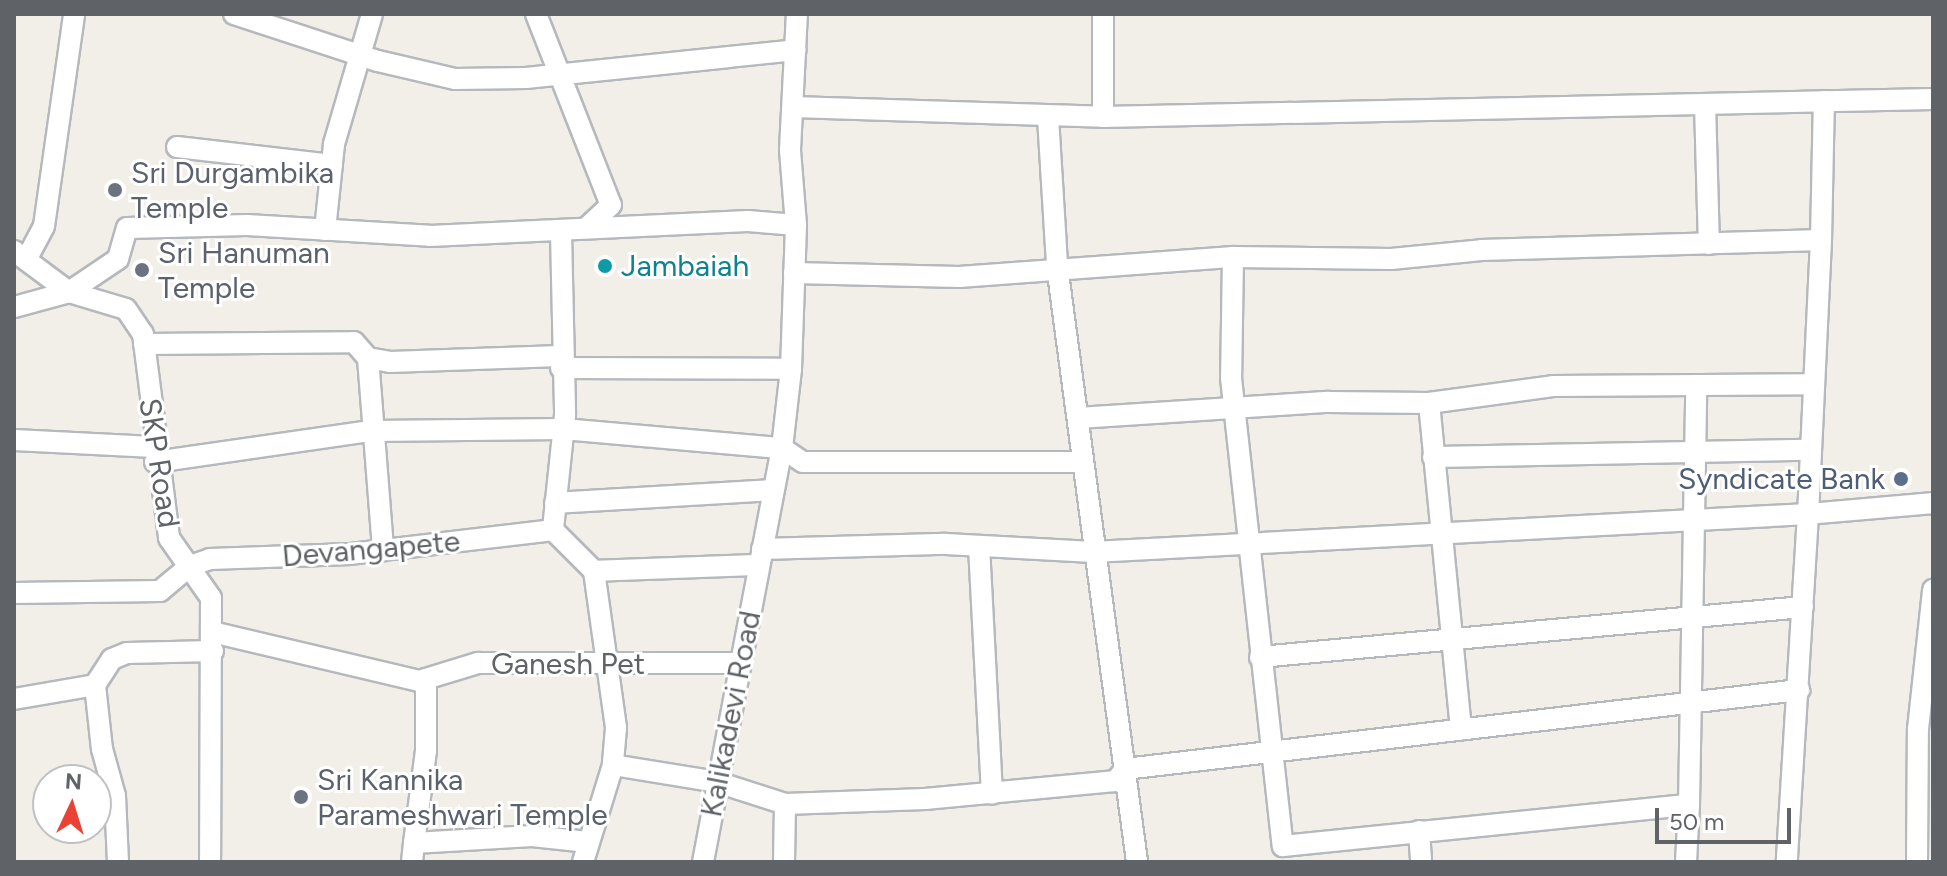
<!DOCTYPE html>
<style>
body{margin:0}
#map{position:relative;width:1947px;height:876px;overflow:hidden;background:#f1efe8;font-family:Figtree,sans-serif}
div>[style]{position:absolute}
.roads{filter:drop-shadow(2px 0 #b5b8bc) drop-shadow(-2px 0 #b5b8bc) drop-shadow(0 2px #b5b8bc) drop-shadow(0 -2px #b5b8bc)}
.minor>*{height:20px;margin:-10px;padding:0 10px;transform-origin:10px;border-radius:10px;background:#fff}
.dots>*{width:22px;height:22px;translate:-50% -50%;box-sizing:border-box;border:4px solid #fff;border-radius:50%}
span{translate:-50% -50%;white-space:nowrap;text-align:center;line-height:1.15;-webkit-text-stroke:6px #fff;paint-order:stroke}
.worship-label{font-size:30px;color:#5b616d}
.left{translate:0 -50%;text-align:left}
.culture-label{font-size:30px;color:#0d838f}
.street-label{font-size:30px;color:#5f6368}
.service-label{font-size:30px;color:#4e5e75}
.right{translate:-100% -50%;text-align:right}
.frame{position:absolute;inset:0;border:16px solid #5f6368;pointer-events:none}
.north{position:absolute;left:32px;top:764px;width:80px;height:80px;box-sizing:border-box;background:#fff;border:2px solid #bfc1c3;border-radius:50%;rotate:4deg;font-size:22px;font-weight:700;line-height:32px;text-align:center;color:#5f6368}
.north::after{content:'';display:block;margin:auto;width:28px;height:36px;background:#ea4335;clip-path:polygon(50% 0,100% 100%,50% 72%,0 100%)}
.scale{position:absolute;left:1655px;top:808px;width:136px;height:36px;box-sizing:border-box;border:4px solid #5f6368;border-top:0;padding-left:10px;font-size:24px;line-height:28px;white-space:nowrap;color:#5f6368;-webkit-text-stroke:6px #fff;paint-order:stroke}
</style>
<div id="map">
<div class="roads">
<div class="minor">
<div style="left:234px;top:14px;width:151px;rotate:18.1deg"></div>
<div style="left:378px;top:61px;width:79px;rotate:13.2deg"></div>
<div style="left:455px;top:79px;width:71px;rotate:-0.8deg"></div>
<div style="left:526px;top:78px;width:271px;rotate:-5.9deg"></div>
<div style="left:536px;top:14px;width:205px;rotate:68.6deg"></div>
<div style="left:611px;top:205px;width:33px;rotate:137deg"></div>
<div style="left:1705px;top:104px;width:140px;rotate:88.4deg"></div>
<div style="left:793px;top:107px;width:310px;rotate:1.8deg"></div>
<div style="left:1103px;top:117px;width:830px;rotate:-1.24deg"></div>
<div style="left:1048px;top:117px;width:149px;rotate:86.5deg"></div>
<div style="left:1057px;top:266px;width:601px;rotate:82.35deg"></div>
<div style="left:1103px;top:117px;width:103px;rotate:-90deg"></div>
<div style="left:177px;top:147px;width:156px;rotate:6.6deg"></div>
<div style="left:325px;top:230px;width:86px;rotate:-84deg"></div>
<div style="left:334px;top:144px;width:135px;rotate:-73.7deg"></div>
<div style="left:561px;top:233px;width:182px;rotate:88.7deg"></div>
<div style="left:565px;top:415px;width:116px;rotate:96deg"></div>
<div style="left:553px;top:530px;width:58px;rotate:45deg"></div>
<div style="left:594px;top:571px;width:159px;rotate:82deg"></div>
<div style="left:616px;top:728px;width:37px;rotate:95deg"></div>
<div style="left:613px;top:765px;width:105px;rotate:9.3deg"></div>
<div style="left:717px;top:782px;width:71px;rotate:17.9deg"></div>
<div style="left:785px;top:804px;width:140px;rotate:-2deg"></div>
<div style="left:925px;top:799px;width:192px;rotate:-5.4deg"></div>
<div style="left:1116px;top:781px;width:15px;rotate:-53deg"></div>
<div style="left:1125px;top:769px;width:679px;rotate:-6.69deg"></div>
<div style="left:1821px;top:240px;width:139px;rotate:-88.8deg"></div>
<div style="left:14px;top:251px;width:69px;rotate:36.7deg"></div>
<div style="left:69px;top:292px;width:57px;rotate:164.7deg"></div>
<div style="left:1233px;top:257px;width:121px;rotate:90.9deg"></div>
<div style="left:1231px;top:378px;width:471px;rotate:83.7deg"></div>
<div style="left:1283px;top:846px;width:408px;rotate:-5.8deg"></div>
<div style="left:1689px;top:805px;width:420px;rotate:-89deg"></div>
<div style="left:26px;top:260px;width:38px;rotate:-62deg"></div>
<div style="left:44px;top:226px;width:214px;rotate:-81.9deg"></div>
<div style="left:794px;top:273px;width:165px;rotate:1.4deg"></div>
<div style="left:959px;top:277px;width:275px;rotate:-4.2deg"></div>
<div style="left:1233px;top:257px;width:158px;rotate:0.7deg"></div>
<div style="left:1391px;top:259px;width:91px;rotate:-5.6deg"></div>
<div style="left:1482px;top:250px;width:339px;rotate:-1.7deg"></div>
<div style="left:1821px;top:240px;width:274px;rotate:92.7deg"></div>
<div style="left:1808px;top:514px;width:125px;rotate:-5deg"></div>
<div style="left:69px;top:292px;width:59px;rotate:-34deg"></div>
<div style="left:118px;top:259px;width:32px;rotate:-74deg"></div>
<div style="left:127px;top:228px;width:120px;rotate:-1.4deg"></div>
<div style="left:247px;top:225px;width:183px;rotate:3.4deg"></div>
<div style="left:430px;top:236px;width:318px;rotate:-2.7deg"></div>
<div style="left:748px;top:221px;width:48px;rotate:4.8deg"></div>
<div style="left:69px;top:292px;width:59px;rotate:16.6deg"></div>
<div style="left:126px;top:309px;width:30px;rotate:56deg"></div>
<div style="left:143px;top:334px;width:206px;rotate:82.7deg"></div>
<div style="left:169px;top:538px;width:73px;rotate:55deg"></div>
<div style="left:211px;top:598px;width:264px;rotate:90.2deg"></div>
<div style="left:144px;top:344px;width:210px;rotate:-0.5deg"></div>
<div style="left:354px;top:342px;width:21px;rotate:49deg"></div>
<div style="left:368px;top:358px;width:22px;rotate:10deg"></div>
<div style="left:390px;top:362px;width:170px;rotate:-2deg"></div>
<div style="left:368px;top:358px;width:193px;rotate:85.5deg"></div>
<div style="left:561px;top:368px;width:230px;rotate:0.2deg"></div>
<div style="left:1429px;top:403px;width:125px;rotate:-7.8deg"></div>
<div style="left:1553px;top:386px;width:258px;rotate:-0.4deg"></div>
<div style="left:1078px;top:418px;width:251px;rotate:-3.7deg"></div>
<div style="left:1328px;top:402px;width:101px;rotate:0.6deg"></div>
<div style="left:1429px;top:403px;width:328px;rotate:84.4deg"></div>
<div style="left:14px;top:440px;width:140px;rotate:2.9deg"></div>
<div style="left:1433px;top:457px;width:377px;rotate:-1.1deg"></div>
<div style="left:155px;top:462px;width:218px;rotate:-8.2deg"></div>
<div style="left:371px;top:431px;width:192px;rotate:-0.6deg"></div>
<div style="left:563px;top:429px;width:220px;rotate:5deg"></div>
<div style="left:782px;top:448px;width:25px;rotate:34deg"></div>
<div style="left:803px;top:462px;width:280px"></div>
<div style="left:555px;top:503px;width:218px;rotate:-3.4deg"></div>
<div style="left:979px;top:546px;width:248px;rotate:87deg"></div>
<div style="left:762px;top:549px;width:184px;rotate:-1.6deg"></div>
<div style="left:946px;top:544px;width:147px;rotate:3.1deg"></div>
<div style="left:1093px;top:552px;width:716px;rotate:-3.04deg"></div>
<div style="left:1808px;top:514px;width:349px;rotate:93.5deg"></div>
<div style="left:594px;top:571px;width:165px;rotate:-2.1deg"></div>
<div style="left:14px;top:593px;width:146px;rotate:-0.8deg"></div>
<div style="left:160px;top:591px;width:39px;rotate:-40deg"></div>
<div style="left:190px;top:566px;width:21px;rotate:-19deg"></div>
<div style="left:210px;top:559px;width:140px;rotate:-2deg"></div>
<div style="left:350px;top:554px;width:204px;rotate:-6.7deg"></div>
<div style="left:212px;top:632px;width:213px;rotate:13.3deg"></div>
<div style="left:419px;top:681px;width:62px;rotate:-17deg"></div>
<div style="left:478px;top:663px;width:263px"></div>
<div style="left:1260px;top:657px;width:545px;rotate:-5.26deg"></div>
<div style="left:95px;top:685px;width:64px;rotate:83.8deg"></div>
<div style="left:102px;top:749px;width:49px;rotate:74.5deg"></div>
<div style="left:115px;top:796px;width:66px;rotate:87.4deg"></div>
<div style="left:14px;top:699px;width:82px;rotate:-9.8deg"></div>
<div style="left:95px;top:685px;width:31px;rotate:-57deg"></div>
<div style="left:112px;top:659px;width:16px;rotate:-22deg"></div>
<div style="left:127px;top:653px;width:86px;rotate:-1.3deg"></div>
<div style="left:1419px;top:831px;width:31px;rotate:86deg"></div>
<div style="left:414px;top:843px;width:94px;rotate:-82.6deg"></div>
<div style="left:426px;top:750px;width:71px;rotate:-90deg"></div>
<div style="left:412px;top:862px;width:19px;rotate:-84deg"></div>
<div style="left:414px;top:843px;width:118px;rotate:-3.4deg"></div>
<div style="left:532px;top:836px;width:56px;rotate:6.1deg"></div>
<div style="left:583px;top:862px;width:102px;rotate:-72.8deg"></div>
<div style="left:703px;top:862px;width:421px;rotate:-79.2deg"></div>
<div style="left:782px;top:448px;width:80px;rotate:-83.5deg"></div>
<div style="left:791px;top:369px;width:144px;rotate:-88deg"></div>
<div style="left:796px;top:225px;width:75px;rotate:-94.6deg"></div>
<div style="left:790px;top:150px;width:136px;rotate:-87.1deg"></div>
<div style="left:784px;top:862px;width:58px;rotate:-89deg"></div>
<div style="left:1686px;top:862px;width:57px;rotate:-87deg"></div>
<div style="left:1917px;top:862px;width:133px;rotate:-89.6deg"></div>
<div style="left:1918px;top:729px;width:140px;rotate:-83.8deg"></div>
</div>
</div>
<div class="dots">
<div style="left:115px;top:190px;background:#6b7280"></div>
<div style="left:605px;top:266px;background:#0f9aa8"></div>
<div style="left:142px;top:270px;background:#6b7280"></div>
<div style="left:1901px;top:479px;background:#5c6f8a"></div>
<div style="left:301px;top:797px;background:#6b7280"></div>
</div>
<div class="worship-label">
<span class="left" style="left:131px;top:190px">Sri Durgambika<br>Temple</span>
<span class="left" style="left:158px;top:270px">Sri Hanuman<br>Temple</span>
<span class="left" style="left:317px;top:797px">Sri Kannika<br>Parameshwari Temple</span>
</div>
<div class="culture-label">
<span class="left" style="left:621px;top:266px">Jambaiah</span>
</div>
<div class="street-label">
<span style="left:159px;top:463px;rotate:81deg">SKP Road</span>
<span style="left:371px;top:549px;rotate:-5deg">Devangapete</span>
<span style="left:568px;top:664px">Ganesh Pet</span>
<span style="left:731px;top:714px;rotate:-79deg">Kalikadevi Road</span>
</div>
<div class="service-label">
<span class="right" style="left:1885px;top:479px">Syndicate Bank</span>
</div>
<div class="frame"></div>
<div class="north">N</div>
<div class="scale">50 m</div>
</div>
